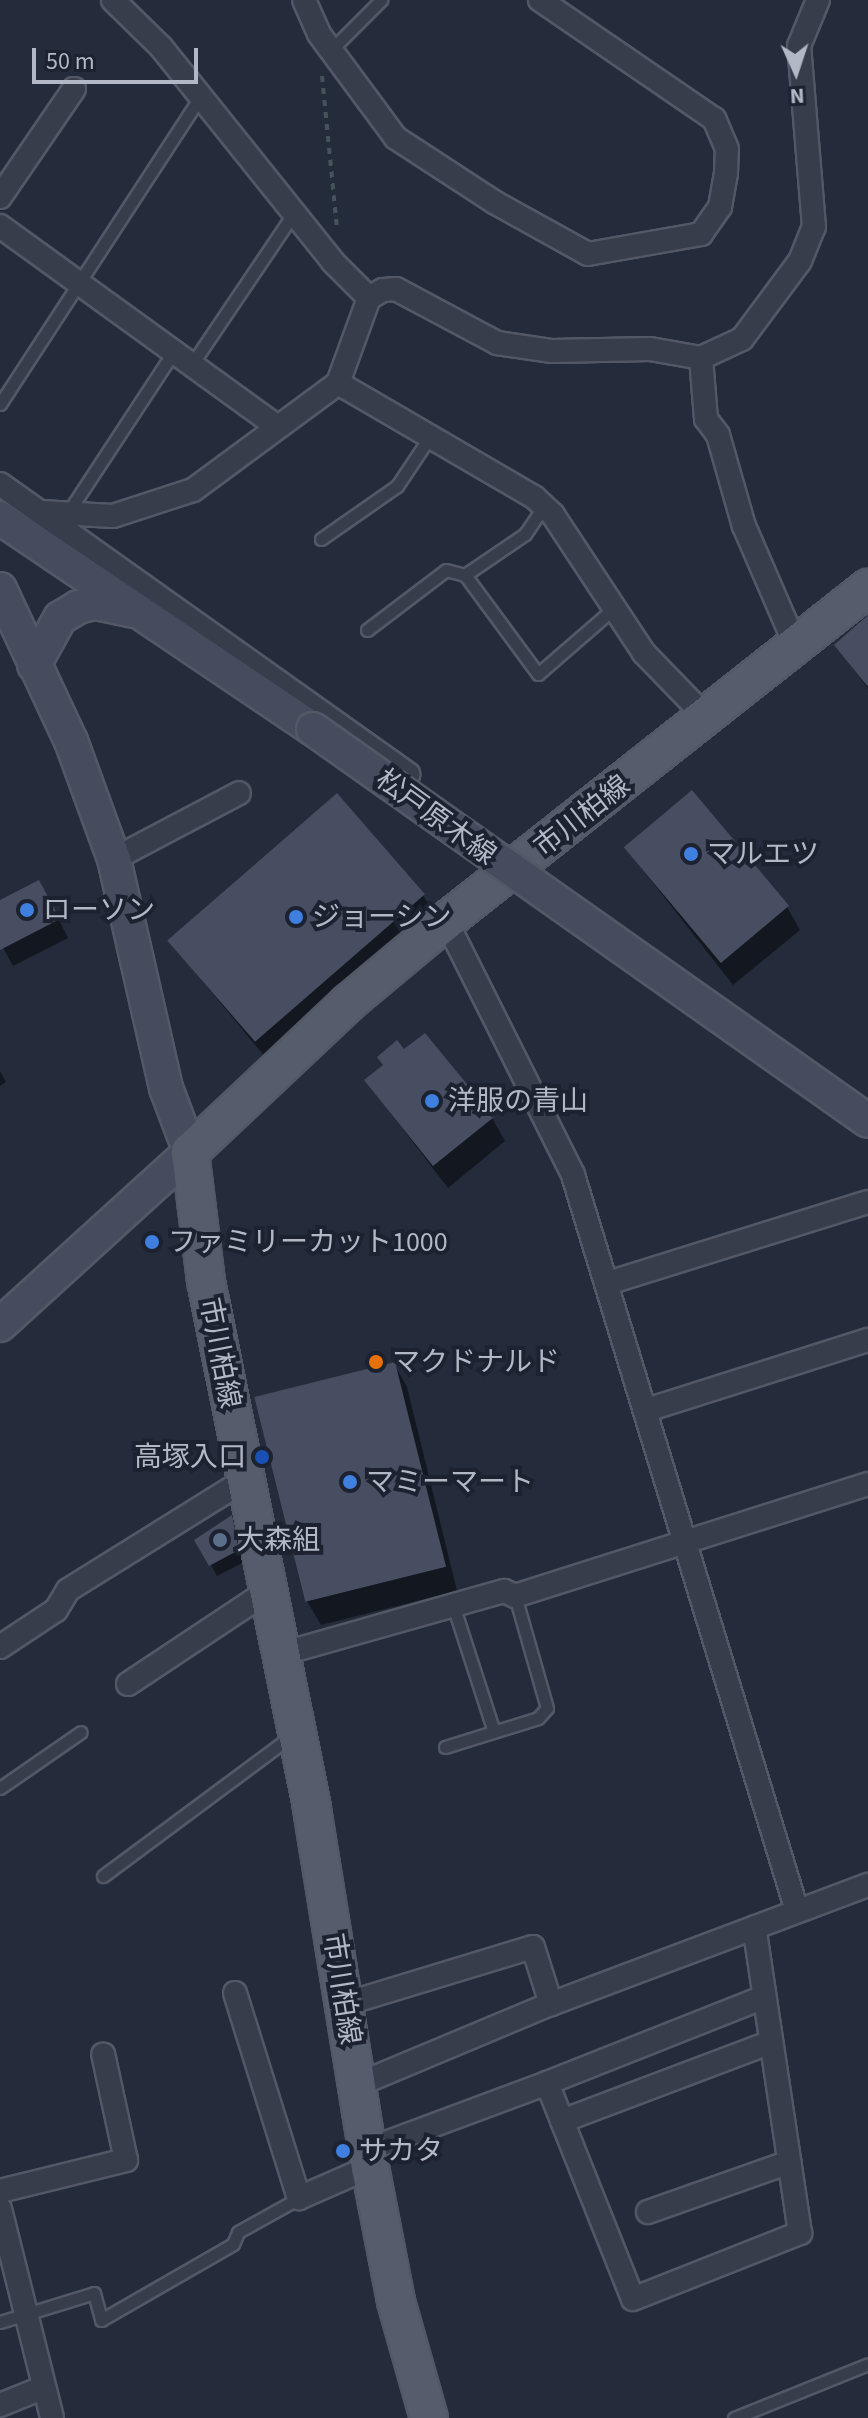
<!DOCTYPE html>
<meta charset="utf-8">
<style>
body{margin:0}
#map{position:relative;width:868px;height:2418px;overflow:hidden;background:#242b3b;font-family:"Source Sans 3","Noto Sans JP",sans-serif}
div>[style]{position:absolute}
.shadow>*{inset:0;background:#0007}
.building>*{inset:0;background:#484e62;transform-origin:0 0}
.path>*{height:4px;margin-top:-2px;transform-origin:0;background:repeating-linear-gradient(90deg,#445459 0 6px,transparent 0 12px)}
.roads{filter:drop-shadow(2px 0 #535866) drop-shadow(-2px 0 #535866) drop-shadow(0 2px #535866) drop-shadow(0 -2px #535866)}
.lane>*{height:11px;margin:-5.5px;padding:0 5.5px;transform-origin:5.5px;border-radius:5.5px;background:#373d4b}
.street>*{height:22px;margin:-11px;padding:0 11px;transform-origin:11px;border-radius:11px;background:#373d4b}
.secondary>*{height:32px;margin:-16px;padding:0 16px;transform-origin:16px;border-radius:16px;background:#464c5e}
.primary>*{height:36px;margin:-18px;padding:0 18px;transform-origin:18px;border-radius:18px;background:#555c6b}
.bridges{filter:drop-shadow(2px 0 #535866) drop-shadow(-2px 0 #535866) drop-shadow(0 2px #535866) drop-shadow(0 -2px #535866)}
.secondary-bridge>*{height:32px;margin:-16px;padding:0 16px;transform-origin:16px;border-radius:16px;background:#464c5e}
.dots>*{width:22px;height:22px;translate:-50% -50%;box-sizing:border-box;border:4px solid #1d2230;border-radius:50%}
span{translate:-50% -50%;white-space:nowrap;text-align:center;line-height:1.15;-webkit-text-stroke:8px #1d2230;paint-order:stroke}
.street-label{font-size:28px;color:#b3b8c7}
.poi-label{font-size:28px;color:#b3b8c7}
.left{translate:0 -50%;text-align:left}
.right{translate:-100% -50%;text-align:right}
.north{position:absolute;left:756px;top:32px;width:80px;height:80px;-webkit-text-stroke:6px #1d2230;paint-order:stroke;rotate:177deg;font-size:22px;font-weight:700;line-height:32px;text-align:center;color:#b3b8c7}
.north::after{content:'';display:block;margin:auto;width:28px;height:36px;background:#b3b8c7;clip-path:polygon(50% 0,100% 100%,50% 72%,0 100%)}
.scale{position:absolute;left:32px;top:48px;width:166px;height:36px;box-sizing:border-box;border:4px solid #b3b8c7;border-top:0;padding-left:10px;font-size:24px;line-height:28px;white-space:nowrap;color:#b3b8c7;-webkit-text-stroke:6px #1d2230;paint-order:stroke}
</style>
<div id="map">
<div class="shadow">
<div style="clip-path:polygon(868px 618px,868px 689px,837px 646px)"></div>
<div style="clip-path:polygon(625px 847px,787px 907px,800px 930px,733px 985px)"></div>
<div style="clip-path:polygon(423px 895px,433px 912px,266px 1058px,169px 941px)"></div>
<div style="clip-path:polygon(49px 900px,68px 938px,13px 966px,0 942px,0 902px)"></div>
<div style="clip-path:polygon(404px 1052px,492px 1118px,505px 1141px,448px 1188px,366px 1081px)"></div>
<div style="clip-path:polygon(0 1071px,6px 1082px,0 1086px)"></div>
<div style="clip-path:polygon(394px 1364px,407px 1387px,457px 1591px,321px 1625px,307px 1601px)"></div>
<div style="clip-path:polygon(231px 1518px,244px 1562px,217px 1576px,197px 1540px)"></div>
</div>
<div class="building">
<div style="clip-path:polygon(868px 615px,868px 687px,834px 645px)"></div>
<div style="left:692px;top:790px;width:151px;height:89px;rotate:50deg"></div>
<div style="left:337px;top:793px;width:134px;height:225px;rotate:49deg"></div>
<div style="clip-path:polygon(39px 880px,60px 919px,0 950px,0 900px)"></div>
<div style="clip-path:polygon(425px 1033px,494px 1117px,433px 1166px,364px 1080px,383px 1065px,377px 1057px,397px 1040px,404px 1049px)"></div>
<div style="left:395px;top:1362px;width:211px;height:145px;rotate:76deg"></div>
<div style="clip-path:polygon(232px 1515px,239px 1550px,209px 1566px,194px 1540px)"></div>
</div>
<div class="path">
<div style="left:322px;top:76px;width:155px;rotate:84.4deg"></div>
</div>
<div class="roads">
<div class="lane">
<div style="left:331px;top:50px;width:71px;rotate:-45deg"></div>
<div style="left:192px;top:364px;width:182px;rotate:-56deg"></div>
<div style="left:0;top:404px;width:368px;rotate:-56.9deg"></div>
<div style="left:544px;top:506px;width:34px;rotate:124deg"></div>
<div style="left:525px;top:534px;width:73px;rotate:145.7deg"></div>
<div style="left:465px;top:575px;width:123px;rotate:53.6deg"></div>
<div style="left:538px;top:674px;width:99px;rotate:-40.9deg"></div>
<div style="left:69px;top:511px;width:191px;rotate:-56.7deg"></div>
<div style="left:321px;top:539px;width:93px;rotate:-34.9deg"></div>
<div style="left:397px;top:486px;width:58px;rotate:-56.3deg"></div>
<div style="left:367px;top:630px;width:99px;rotate:-37.2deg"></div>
<div style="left:446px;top:570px;width:20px;rotate:15deg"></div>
<div style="left:453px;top:1605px;width:133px;rotate:72.1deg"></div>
<div style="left:445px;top:1747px;width:97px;rotate:-17.3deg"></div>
<div style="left:538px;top:1718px;width:13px;rotate:-48deg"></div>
<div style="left:547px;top:1708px;width:116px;rotate:-105.9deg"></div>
<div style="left:0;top:1788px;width:98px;rotate:-34.7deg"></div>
<div style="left:103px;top:1876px;width:237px;rotate:-36.6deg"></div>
<div style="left:0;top:2322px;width:98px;rotate:-17.1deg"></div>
<div style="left:94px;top:2293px;width:28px;rotate:75deg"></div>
<div style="left:101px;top:2320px;width:152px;rotate:-29.9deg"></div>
<div style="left:233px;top:2244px;width:13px;rotate:-67deg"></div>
<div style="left:238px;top:2232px;width:70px;rotate:-29.1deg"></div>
<div style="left:734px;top:2418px;width:144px;rotate:-21.9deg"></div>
</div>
<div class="street">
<div style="left:113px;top:0;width:67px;rotate:44.4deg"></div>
<div style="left:161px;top:47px;width:275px;rotate:51.3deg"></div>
<div style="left:333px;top:262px;width:51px;rotate:45deg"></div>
<div style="left:304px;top:0;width:37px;rotate:66deg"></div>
<div style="left:319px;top:34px;width:129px;rotate:53.5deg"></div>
<div style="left:396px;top:138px;width:117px;rotate:33.1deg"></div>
<div style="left:494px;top:202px;width:107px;rotate:29deg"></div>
<div style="left:588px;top:254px;width:115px;rotate:-10deg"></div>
<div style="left:701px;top:234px;width:33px;rotate:-55deg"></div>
<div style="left:720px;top:207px;width:35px;rotate:-80deg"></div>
<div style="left:726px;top:173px;width:24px;rotate:-88deg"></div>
<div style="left:727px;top:149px;width:33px;rotate:-113deg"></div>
<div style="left:714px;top:119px;width:211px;rotate:-145.6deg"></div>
<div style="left:0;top:197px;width:131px;rotate:-55.6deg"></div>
<div style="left:0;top:226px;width:341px;rotate:35.9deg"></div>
<div style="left:701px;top:358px;width:61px;rotate:85.3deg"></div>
<div style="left:706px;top:419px;width:20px;rotate:53deg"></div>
<div style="left:718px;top:435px;width:95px;rotate:74.1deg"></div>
<div style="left:744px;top:526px;width:131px;rotate:66.6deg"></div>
<div style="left:338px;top:383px;width:227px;rotate:30.2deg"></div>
<div style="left:534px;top:497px;width:26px;rotate:43deg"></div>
<div style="left:553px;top:515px;width:165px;rotate:56.6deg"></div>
<div style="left:644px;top:653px;width:89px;rotate:45.9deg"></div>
<div style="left:0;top:484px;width:501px;rotate:35.4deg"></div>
<div style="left:41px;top:512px;width:72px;rotate:3.2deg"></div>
<div style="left:113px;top:516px;width:84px;rotate:-18deg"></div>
<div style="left:193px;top:490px;width:180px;rotate:-36.4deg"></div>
<div style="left:338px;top:383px;width:90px;rotate:-70deg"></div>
<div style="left:369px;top:298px;width:16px;rotate:-30deg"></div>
<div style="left:383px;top:290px;width:13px;rotate:-4deg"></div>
<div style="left:396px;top:289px;width:115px;rotate:28.1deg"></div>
<div style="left:497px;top:343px;width:56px;rotate:8.3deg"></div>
<div style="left:552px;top:351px;width:98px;rotate:-1.2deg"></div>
<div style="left:650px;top:349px;width:52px;rotate:10deg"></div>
<div style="left:701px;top:358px;width:45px;rotate:-24.9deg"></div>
<div style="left:742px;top:339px;width:97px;rotate:-53.4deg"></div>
<div style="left:800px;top:261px;width:37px;rotate:-68deg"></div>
<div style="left:814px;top:227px;width:182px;rotate:-94.7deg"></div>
<div style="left:799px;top:46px;width:50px;rotate:-67.6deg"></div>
<div style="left:114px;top:859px;width:141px;rotate:-27.8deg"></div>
<div style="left:446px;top:921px;width:284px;rotate:63.4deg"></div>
<div style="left:573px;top:1175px;width:769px;rotate:73.07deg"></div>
<div style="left:608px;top:1283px;width:272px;rotate:-17.3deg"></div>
<div style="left:647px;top:1410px;width:232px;rotate:-17.6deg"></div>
<div style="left:0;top:1647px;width:67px;rotate:-33.5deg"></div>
<div style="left:56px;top:1610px;width:23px;rotate:-59deg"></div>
<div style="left:68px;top:1590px;width:208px;rotate:-31.9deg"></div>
<div style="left:281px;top:1654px;width:232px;rotate:-15.8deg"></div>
<div style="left:504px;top:1591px;width:12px;rotate:24deg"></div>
<div style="left:515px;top:1596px;width:370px;rotate:-17.6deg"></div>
<div style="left:128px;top:1684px;width:168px;rotate:-33.6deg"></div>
<div style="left:235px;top:1993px;width:215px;rotate:72.7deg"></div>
<div style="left:299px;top:2198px;width:77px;rotate:-23.6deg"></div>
<div style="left:345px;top:2004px;width:196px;rotate:-16.9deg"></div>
<div style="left:533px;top:1947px;width:60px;rotate:72.5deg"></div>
<div style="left:547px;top:2083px;width:233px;rotate:-21.6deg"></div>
<div style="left:357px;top:2085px;width:210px;rotate:-22.7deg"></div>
<div style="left:551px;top:2004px;width:339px;rotate:-20.6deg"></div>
<div style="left:562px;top:2121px;width:223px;rotate:-20.7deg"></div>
<div style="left:367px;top:2150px;width:192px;rotate:-20.4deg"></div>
<div style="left:547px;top:2083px;width:232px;rotate:68.3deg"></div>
<div style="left:633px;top:2299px;width:180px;rotate:-21.6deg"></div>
<div style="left:800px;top:2233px;width:309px;rotate:-98.5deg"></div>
<div style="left:0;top:2191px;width:130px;rotate:-13.8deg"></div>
<div style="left:126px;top:2160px;width:108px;rotate:-102.2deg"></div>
<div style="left:0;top:2209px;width:215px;rotate:76deg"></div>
<div style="left:648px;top:2212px;width:150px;rotate:-19.5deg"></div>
<div style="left:0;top:2405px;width:45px;rotate:-22deg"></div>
</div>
<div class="secondary">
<div style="left:0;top:518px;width:377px;rotate:34deg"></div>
<div style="left:0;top:589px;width:168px;rotate:65deg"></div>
<div style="left:71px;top:741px;width:126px;rotate:70deg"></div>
<div style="left:114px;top:859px;width:235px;rotate:77.2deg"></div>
<div style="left:166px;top:1088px;width:68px;rotate:69.4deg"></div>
<div style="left:190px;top:1152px;width:257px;rotate:137.7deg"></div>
<div style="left:34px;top:665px;width:54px;rotate:-61deg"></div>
<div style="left:60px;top:618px;width:21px;rotate:-31deg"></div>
<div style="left:78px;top:607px;width:18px;rotate:-13deg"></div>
<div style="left:96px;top:603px;width:38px;rotate:12deg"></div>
</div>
<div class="primary">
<div style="left:429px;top:2418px;width:122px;rotate:-105.8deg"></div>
<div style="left:396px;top:2301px;width:136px;rotate:-101deg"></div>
<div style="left:370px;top:2167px;width:365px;rotate:-99.2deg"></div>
<div style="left:312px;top:1807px;width:537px;rotate:-101.39deg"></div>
<div style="left:206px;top:1281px;width:130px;rotate:-97.1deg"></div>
<div style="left:190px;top:1152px;width:217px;rotate:-43.3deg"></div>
<div style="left:348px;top:1003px;width:128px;rotate:-39.9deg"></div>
<div style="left:446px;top:921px;width:538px;rotate:-38.28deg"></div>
</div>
</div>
<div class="bridges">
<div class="secondary-bridge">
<div style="left:313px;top:729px;width:679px;rotate:35.23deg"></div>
</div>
</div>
<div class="dots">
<div style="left:691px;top:854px;background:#3f7fe0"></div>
<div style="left:27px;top:910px;background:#3f7fe0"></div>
<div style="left:296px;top:917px;background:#3f7fe0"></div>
<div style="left:432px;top:1101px;background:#3f7fe0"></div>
<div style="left:152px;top:1242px;background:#3f7fe0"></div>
<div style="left:376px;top:1362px;background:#e8710a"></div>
<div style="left:262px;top:1457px;background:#1a4fb4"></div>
<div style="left:350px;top:1482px;background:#3f7fe0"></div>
<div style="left:220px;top:1540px;background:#5c6f8a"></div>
<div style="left:343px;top:2151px;background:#3f7fe0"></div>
</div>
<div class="street-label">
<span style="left:582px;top:816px;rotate:-38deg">市川柏線</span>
<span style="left:436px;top:817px;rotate:36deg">松戸原木線</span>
<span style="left:220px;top:1353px;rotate:79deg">市川柏線</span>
<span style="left:342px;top:1989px;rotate:81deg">市川柏線</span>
</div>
<div class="poi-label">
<span class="left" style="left:707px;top:854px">マルエツ</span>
<span class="left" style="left:43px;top:910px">ローソン</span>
<span class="left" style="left:312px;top:917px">ジョーシン</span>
<span class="left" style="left:448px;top:1101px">洋服の青山</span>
<span class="left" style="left:168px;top:1242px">ファミリーカット1000</span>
<span class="left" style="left:392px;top:1362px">マクドナルド</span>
<span class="right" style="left:246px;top:1457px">高塚入口</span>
<span class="left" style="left:366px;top:1482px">マミーマート</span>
<span class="left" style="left:236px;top:1540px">大森組</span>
<span class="left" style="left:359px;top:2151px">サカタ</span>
</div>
<div class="north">N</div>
<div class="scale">50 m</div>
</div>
